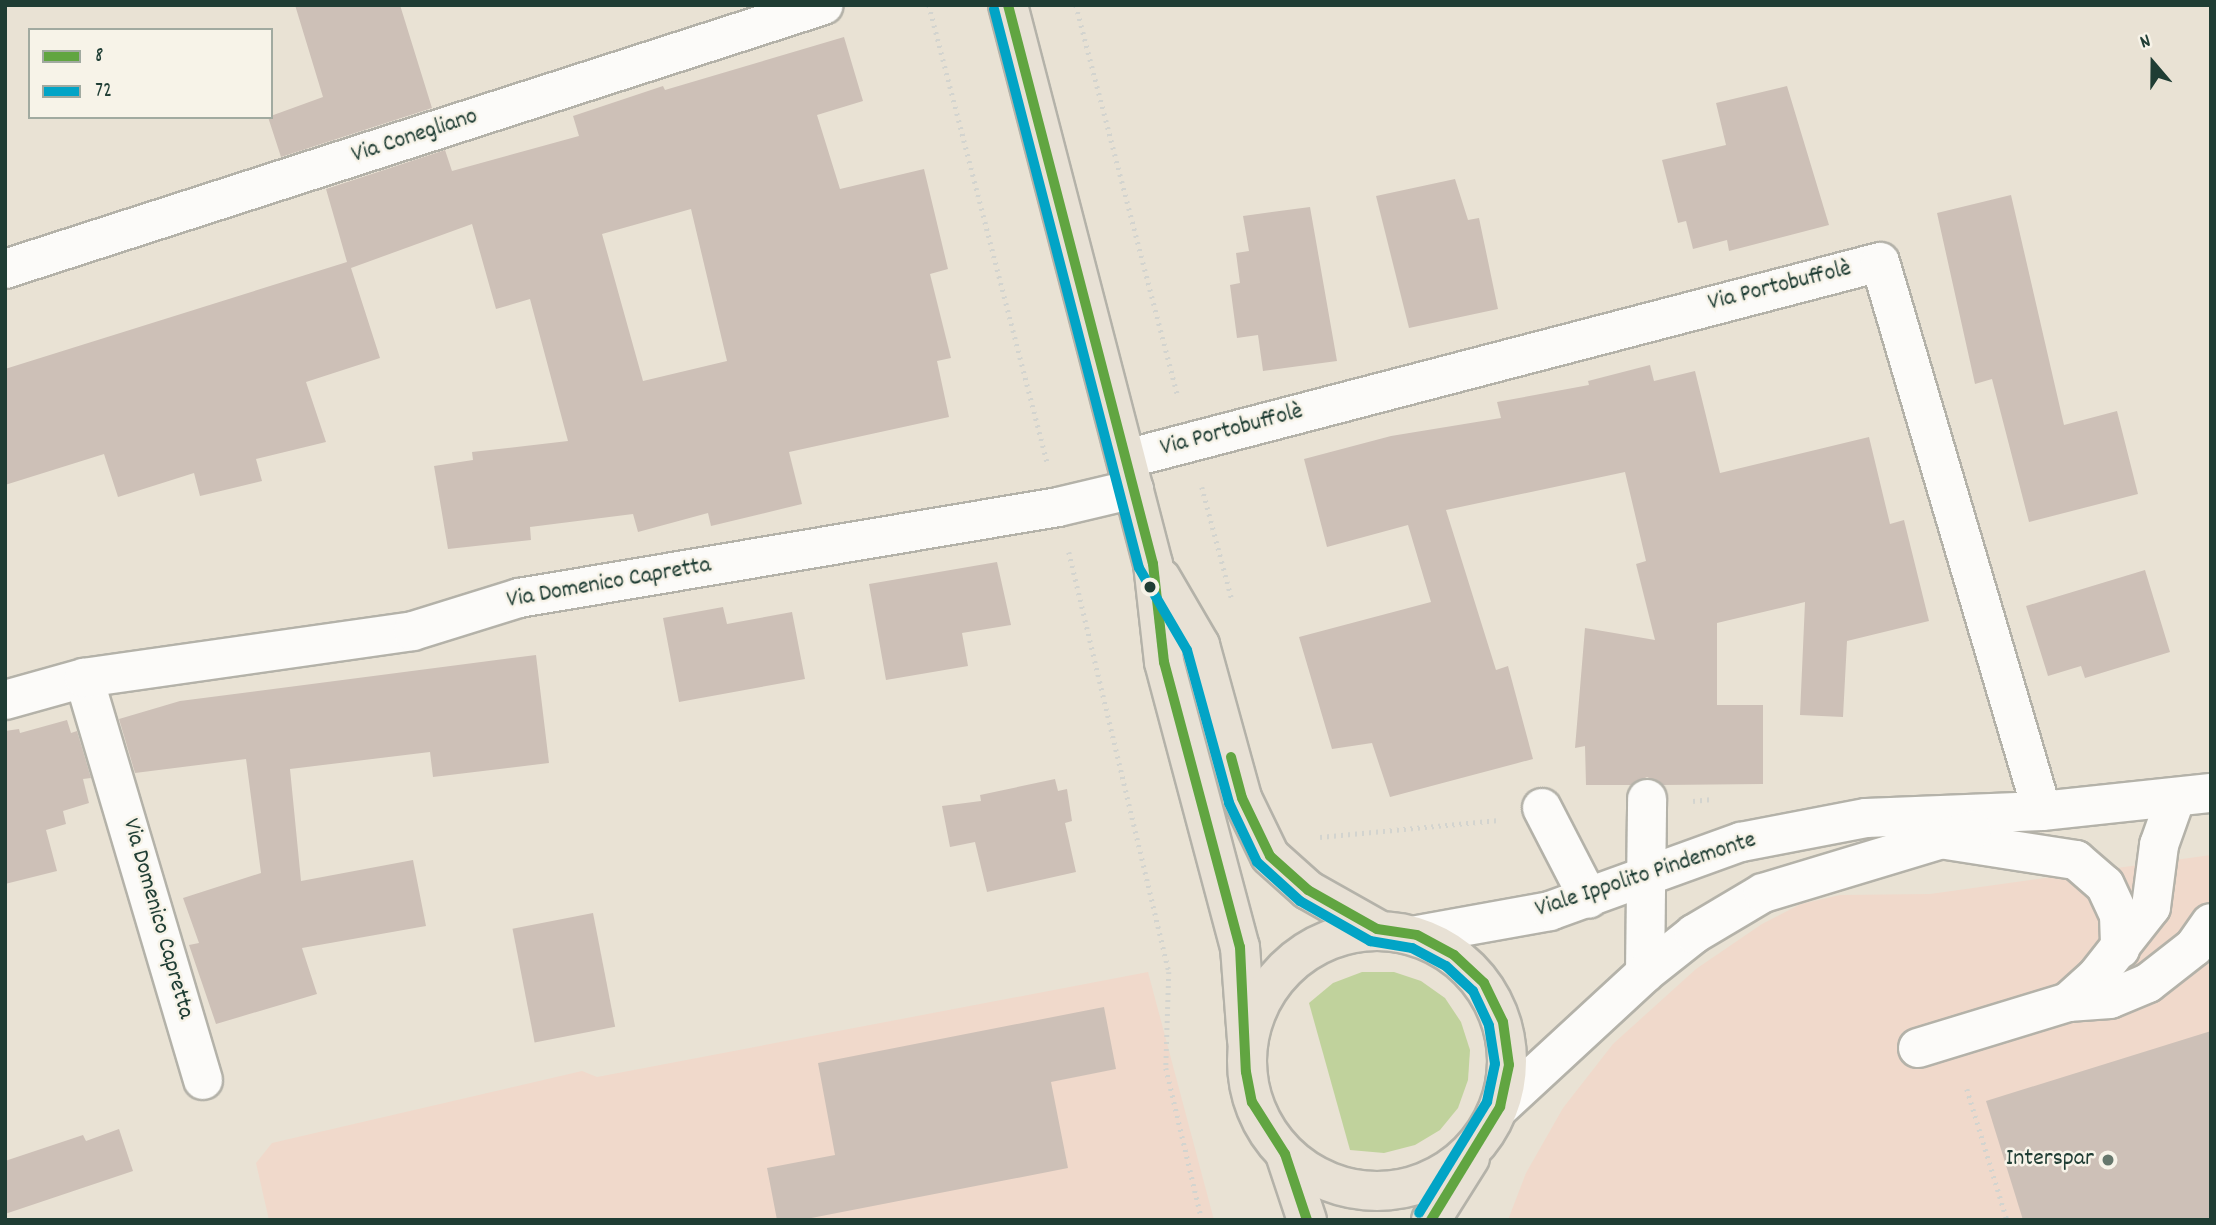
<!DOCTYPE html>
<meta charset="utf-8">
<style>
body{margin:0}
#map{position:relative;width:2216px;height:1225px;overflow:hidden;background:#e9e2d4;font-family:Dekko,sans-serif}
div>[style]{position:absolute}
.built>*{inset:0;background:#f0d9cb}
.green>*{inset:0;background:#c0d29c}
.building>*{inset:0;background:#cdc0b7;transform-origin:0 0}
.path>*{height:4.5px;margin-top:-2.25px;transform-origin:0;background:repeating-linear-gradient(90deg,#d3d4cf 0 2px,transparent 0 7px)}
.roads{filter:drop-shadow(2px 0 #b4b2a9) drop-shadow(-2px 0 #b4b2a9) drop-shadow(0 2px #b4b2a9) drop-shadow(0 -2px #b4b2a9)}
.minor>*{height:38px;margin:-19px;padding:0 19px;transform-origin:19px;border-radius:19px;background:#fcfbf9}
.major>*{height:38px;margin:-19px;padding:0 19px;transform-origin:19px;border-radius:19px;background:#e8e1d5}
.major>.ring{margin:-19px;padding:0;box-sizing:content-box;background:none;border:38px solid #e8e1d5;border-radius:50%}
.bus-1>*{height:10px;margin:-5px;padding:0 5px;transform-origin:5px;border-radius:5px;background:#61a541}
.bus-2>*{height:10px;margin:-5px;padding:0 5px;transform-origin:5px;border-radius:5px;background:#02a4c6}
.dots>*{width:19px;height:19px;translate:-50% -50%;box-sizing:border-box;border:4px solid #f7f3e8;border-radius:50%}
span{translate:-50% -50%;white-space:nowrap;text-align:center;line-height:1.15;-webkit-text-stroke:5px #f7f3e8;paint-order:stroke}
.street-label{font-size:24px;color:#1f3d34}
.poi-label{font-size:24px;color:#1f3d34}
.right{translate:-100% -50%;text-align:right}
.frame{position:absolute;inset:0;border:7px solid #1f3d34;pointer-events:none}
.legend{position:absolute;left:28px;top:28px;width:245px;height:91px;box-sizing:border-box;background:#f7f3e8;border:2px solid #a1aaa0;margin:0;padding:9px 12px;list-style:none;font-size:21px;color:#1f3d34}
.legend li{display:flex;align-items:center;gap:14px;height:35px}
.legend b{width:35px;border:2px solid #a1aaa0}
.north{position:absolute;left:2118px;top:28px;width:70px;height:70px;-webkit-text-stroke:5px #f7f3e8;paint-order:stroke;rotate:340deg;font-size:19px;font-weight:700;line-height:28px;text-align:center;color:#1f3d34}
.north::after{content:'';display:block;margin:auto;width:24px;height:32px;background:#1f3d34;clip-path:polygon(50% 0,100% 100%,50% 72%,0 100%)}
</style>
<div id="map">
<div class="built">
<div style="clip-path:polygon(2211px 855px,2211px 1220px,1508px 1220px,1526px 1173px,1563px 1108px,1613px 1044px,1696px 969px,1762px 924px,1801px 904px,1840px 895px,1930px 894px)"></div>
<div style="clip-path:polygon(1148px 972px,1214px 1220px,269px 1220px,256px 1163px,272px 1143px,582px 1071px,597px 1077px)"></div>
</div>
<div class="green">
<div style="clip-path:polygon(1362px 972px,1394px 972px,1421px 981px,1445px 998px,1461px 1022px,1470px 1050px,1468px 1080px,1458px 1108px,1440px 1130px,1415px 1145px,1384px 1153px,1350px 1150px,1309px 1003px,1333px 983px)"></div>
</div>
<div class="building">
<div style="clip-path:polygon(295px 5px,400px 5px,432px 108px,281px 157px,268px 117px,323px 97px)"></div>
<div style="clip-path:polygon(evenodd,844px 37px,863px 101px,817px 115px,840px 189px,924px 169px,948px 269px,930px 274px,951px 358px,937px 361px,949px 417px,789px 452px,802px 504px,711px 526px,708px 513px,638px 532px,633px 514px,530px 527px,531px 540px,448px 549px,434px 466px,473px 460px,472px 452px,568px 441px,530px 299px,496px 309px,472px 224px,351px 268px,380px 358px,306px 382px,326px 442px,256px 459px,262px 481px,200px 496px,194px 473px,118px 497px,104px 454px,5px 485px,5px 369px,347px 262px,326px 189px,445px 150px,452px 171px,579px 136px,573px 116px,663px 86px,665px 90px,844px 37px,691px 209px,727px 361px,643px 381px,602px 234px,691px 209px)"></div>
<div style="clip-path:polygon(1787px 86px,1829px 225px,1729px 251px,1727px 240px,1693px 249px,1686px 221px,1678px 223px,1662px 160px,1726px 145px,1716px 103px)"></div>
<div style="clip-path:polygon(1455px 179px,1468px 220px,1479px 218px,1498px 309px,1409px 328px,1376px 196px)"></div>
<div style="clip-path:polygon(2011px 195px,2064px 425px,2117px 411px,2138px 494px,2029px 522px,1992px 379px,1975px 384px,1937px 213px)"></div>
<div style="clip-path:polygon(1310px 207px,1337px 361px,1263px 371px,1258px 335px,1237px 338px,1230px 285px,1240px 283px,1236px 253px,1249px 251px,1243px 216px)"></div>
<div style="clip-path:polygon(1650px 365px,1654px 381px,1695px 371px,1720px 473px,1869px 437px,1890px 524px,1904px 520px,1929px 621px,1847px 641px,1843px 717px,1800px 715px,1805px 602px,1717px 623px,1717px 705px,1763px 705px,1763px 784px,1663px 785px,1647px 777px,1631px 785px,1586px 785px,1585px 746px,1575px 748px,1585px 628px,1655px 640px,1636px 564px,1646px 561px,1625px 472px,1446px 510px,1496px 670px,1508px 666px,1533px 759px,1390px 797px,1372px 743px,1332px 749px,1299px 637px,1431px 602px,1408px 525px,1327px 547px,1304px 459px,1391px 436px,1501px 418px,1497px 402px,1589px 385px,1588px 381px)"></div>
<div style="clip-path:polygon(997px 562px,1011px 625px,962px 633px,968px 666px,886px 680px,869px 584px)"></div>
<div style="clip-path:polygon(2145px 570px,2170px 652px,2085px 678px,2081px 666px,2048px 676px,2026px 606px)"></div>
<div style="clip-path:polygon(723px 607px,727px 624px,792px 612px,805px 679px,679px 702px,663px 618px)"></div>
<div style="clip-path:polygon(536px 655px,549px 763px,433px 777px,430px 752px,290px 769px,301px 881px,413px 860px,426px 926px,302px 948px,317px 994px,216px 1024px,189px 945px,199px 943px,183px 898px,261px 873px,246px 759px,135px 773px,119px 719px,180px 701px)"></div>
<div style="clip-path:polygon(67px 720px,71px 733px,77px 731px,91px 778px,83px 779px,89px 803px,63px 811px,66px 824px,46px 830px,57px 871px,5px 884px,5px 731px,19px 729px,20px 733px)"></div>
<div style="clip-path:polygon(1055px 779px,1058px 791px,1067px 789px,1072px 821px,1065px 823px,1076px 872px,987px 892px,975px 842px,950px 847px,942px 806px,981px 801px,980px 795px)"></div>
<div style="left:593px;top:913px;width:116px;height:82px;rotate:79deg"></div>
<div style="clip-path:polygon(1104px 1007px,1116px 1069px,1051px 1082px,1068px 1168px,801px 1220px,777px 1220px,767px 1168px,835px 1155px,818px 1063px)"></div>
<div style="clip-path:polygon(2211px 1031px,2211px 1220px,2023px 1220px,1986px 1101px)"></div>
<div style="clip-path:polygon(119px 1129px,133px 1171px,5px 1214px,5px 1161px,83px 1135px,86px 1141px)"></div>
</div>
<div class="path">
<div style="left:929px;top:5px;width:472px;rotate:75.5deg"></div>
<div style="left:1076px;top:5px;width:405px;rotate:75.4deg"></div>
<div style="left:1202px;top:487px;width:117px;rotate:75.1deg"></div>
<div style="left:1069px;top:552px;width:432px;rotate:76.6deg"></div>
<div style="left:1169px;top:972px;width:96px;rotate:91.8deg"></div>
<div style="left:1166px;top:1068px;width:156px;rotate:76.7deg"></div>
<div style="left:1693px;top:801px;width:19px;rotate:-6deg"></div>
<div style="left:1320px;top:837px;width:180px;rotate:-5.4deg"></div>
<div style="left:1967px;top:1089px;width:137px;rotate:73deg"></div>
</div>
<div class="roads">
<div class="minor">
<div style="left:5px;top:269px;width:860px;rotate:-17.87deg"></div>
<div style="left:1126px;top:459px;width:779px;rotate:-14.64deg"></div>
<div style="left:1880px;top:262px;width:572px;rotate:73.56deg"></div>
<div style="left:5px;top:700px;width:82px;rotate:-15.6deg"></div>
<div style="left:1542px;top:808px;width:102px;rotate:62.7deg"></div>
<div style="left:1940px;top:839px;width:138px;rotate:8.8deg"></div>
<div style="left:2076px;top:860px;width:38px;rotate:41deg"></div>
<div style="left:2105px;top:885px;width:33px;rotate:65deg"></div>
<div style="left:2119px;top:915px;width:34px;rotate:88deg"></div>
<div style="left:1417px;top:935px;width:135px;rotate:-10.2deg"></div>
<div style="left:1550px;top:911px;width:203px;rotate:-19.9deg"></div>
<div style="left:1741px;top:842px;width:127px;rotate:-10.9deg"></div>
<div style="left:1866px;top:818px;width:176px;rotate:-2.3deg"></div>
<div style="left:2042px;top:811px;width:170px;rotate:-6.1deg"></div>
<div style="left:1645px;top:973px;width:174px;rotate:-89.3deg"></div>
<div style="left:2068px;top:1002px;width:38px;rotate:-42deg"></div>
<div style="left:2096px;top:977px;width:89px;rotate:-51.8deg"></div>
<div style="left:2151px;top:907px;width:63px;rotate:-82.6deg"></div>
<div style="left:2159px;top:845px;width:51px;rotate:-70.5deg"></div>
<div style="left:1918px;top:1048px;width:157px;rotate:-17deg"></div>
<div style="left:2068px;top:1002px;width:42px;rotate:-4.1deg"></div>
<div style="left:2110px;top:999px;width:41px;rotate:-22.8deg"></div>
<div style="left:2148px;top:983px;width:58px;rotate:-38deg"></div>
<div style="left:2194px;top:947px;width:29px;rotate:-55deg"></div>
<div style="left:203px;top:1080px;width:419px;rotate:-106.5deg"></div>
<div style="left:84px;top:678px;width:332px;rotate:-8.1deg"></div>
<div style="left:413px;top:631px;width:111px;rotate:-17.3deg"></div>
<div style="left:519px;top:598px;width:547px;rotate:-9.58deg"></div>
<div style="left:1058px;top:507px;width:78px;rotate:-13.3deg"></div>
<div style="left:1500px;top:1107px;width:197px;rotate:-42.7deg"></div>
<div style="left:1645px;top:973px;width:63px;rotate:-38.5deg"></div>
<div style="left:1694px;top:934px;width:80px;rotate:-30.7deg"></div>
<div style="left:1763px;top:893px;width:218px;rotate:-16.8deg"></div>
</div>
<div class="major">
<div style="left:1008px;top:5px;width:577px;rotate:75.46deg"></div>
<div style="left:1153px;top:564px;width:99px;rotate:83.6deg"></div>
<div style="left:1164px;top:662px;width:295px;rotate:75.1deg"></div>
<div style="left:1240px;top:947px;width:94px;rotate:85.7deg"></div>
<div style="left:1161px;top:578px;width:78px;rotate:59.8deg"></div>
<div style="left:1200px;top:645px;width:159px;rotate:74.6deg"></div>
<div style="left:1242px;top:798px;width:64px;rotate:64.2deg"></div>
<div style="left:1270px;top:856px;width:51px;rotate:41.8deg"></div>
<div style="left:1308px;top:890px;width:79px;rotate:29.5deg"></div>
<div class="ring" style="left:1247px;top:931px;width:222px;height:222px"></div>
<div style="left:1285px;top:1154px;width:70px;rotate:71.6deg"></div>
<div style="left:1431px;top:1220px;width:73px;rotate:-57.8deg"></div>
</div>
</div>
<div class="bus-1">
<div style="left:1008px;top:5px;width:577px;rotate:75.46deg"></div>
<div style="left:1153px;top:564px;width:99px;rotate:83.6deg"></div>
<div style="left:1164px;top:662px;width:295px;rotate:75.1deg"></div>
<div style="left:1240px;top:947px;width:125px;rotate:87.3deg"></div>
<div style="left:1246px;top:1072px;width:31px;rotate:79deg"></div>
<div style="left:1252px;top:1102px;width:62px;rotate:57.6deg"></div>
<div style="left:1285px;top:1154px;width:70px;rotate:71.6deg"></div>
<div style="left:1231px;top:757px;width:42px;rotate:75deg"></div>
<div style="left:1242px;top:798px;width:64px;rotate:64.2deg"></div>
<div style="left:1270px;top:856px;width:51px;rotate:41.8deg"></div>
<div style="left:1308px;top:890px;width:79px;rotate:29.5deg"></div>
<div style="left:1377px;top:929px;width:40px;rotate:8.5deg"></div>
<div style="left:1417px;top:935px;width:42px;rotate:28.4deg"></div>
<div style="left:1454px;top:955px;width:41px;rotate:43deg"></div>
<div style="left:1484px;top:983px;width:43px;rotate:64deg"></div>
<div style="left:1503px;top:1022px;width:43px;rotate:82.1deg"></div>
<div style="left:1509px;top:1065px;width:43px;rotate:102.1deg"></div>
<div style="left:1500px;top:1107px;width:132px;rotate:121.4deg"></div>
</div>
<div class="bus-2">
<div style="left:994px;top:9px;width:577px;rotate:75.46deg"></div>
<div style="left:1139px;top:568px;width:95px;rotate:59.7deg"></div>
<div style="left:1187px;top:650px;width:159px;rotate:74.6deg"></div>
<div style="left:1229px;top:803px;width:65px;rotate:64.6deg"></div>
<div style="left:1257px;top:862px;width:58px;rotate:42.2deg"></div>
<div style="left:1300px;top:901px;width:81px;rotate:29.7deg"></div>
<div style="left:1370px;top:941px;width:43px;rotate:9.5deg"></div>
<div style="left:1412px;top:948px;width:38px;rotate:28deg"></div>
<div style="left:1446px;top:966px;width:37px;rotate:43deg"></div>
<div style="left:1473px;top:991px;width:38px;rotate:65deg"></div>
<div style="left:1489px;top:1026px;width:38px;rotate:81deg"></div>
<div style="left:1495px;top:1064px;width:39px;rotate:102deg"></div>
<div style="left:1487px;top:1102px;width:130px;rotate:121.5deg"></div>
</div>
<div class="dots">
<div style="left:1150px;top:587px;background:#1f3d34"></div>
<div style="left:2108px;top:1160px;background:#66776c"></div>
</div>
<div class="street-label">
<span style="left:415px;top:137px;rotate:-18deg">Via Conegliano</span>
<span style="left:1780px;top:287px;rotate:-14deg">Via Portobuffolè</span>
<span style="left:1232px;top:431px;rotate:-15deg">Via Portobuffolè</span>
<span style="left:609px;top:584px;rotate:-10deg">Via Domenico Capretta</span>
<span style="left:1646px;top:876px;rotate:-18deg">Viale Ippolito Pindemonte</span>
<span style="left:157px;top:919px;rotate:74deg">Via Domenico Capretta</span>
</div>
<div class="poi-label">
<span class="right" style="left:2094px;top:1160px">Interspar</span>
</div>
<div class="frame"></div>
<ul class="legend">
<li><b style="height:9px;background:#61a541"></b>8</li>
<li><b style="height:9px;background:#02a4c6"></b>72</li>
</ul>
<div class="north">N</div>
</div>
